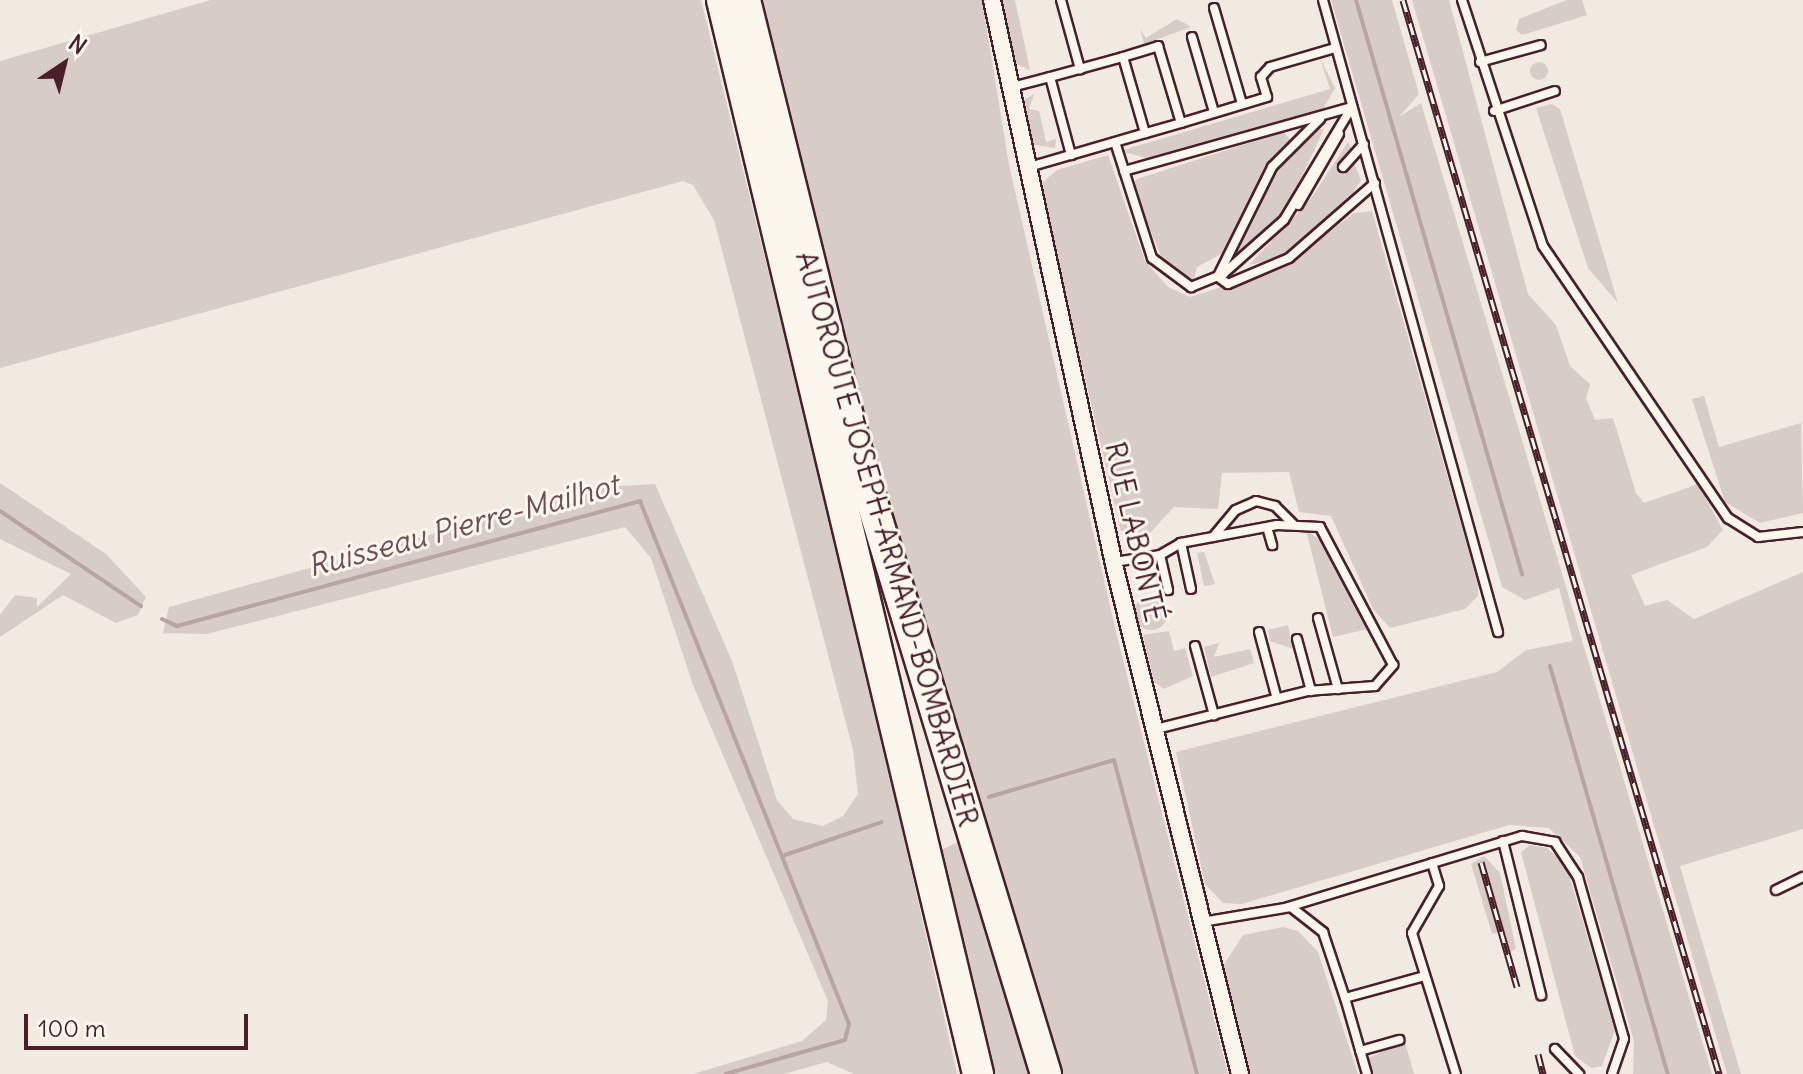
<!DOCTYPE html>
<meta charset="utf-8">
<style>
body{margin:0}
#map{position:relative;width:1803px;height:1074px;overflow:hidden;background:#f0eae0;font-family:Delius,sans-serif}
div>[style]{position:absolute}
.green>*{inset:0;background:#d8ccc6}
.round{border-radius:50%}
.stream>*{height:4px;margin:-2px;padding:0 2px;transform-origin:2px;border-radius:2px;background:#b8a4a2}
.roads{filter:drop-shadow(2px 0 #4a1f2b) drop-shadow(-2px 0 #4a1f2b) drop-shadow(0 2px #4a1f2b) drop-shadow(0 -2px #4a1f2b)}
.service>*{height:8px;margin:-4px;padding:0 4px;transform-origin:4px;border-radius:4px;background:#fbf7ec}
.minor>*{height:16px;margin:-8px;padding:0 8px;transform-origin:8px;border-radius:8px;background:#fbf7ec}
.motorway>*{height:30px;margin:-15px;padding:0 15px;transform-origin:15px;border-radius:15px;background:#fbf7ec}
.rail>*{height:7px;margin-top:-3.5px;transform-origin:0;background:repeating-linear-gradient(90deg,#fbf7ec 0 12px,#4a1f2b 0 24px);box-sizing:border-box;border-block:2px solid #4a1f2b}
span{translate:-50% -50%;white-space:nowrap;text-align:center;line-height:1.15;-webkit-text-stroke:6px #fbf7ec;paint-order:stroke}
.street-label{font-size:28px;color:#4a1f2b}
.water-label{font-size:30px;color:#704e55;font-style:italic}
.north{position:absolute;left:24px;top:24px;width:80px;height:80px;-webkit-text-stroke:6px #fbf7ec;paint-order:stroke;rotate:35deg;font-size:22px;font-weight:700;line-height:32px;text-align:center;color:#4a1f2b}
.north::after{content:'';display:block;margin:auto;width:28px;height:36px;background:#4a1f2b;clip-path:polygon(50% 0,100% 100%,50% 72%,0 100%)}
.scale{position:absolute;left:24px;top:1014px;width:224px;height:36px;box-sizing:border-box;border:4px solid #4a1f2b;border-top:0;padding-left:10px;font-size:24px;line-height:28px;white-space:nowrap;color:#4a1f2b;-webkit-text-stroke:6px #fbf7ec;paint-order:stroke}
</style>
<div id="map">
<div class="green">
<div style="clip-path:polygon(211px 0,701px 0,860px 642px,957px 1074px,854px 1074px,827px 1062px,784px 1074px,693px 1074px,802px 1041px,826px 1020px,828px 1001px,693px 685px,651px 558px,625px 527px,207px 634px,163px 633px,169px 607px,601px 487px,655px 484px,732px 661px,777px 800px,793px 819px,823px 826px,843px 816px,858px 794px,853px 750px,714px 220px,693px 185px,683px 181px,0 368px,0 61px)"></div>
<div style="clip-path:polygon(757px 0,982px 0,1009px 165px,1116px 632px,1228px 1074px,1060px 1074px,1003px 907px,843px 350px)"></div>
<div style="clip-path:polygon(1002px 0,1015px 0,1030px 70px,1012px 62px)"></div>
<div style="clip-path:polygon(1331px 0,1392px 0,1419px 94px,1399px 117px,1421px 103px,1712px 1074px,1633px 1074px,1634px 1041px,1580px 857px,1549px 828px,1509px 825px,1242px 904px,1223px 903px,1205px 884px,1176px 752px,1497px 672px,1526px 650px,1573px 641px,1559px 588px,1525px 600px,1502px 587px)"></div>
<div style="clip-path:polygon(1412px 0,1449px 0,1528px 294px,1556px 325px,1570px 366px,1590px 384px,1586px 398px,1595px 420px,1613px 418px,1636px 493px,1644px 503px,1698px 484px,1723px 530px,1707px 547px,1631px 575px,1645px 606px,1667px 600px,1694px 619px,1803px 572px,1803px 829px,1680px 866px,1741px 1074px,1727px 1074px)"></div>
<div style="clip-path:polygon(1567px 0,1582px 0,1587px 15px,1522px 35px,1516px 30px,1519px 19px)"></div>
<div style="clip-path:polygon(1177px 19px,1191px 27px,1144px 44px,1140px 29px,1146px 38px)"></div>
<div style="clip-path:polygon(1320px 58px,1335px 88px,1322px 111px,1147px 158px,1120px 151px,1330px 89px)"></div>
<div class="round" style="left:1530px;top:62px;width:18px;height:18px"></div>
<div style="clip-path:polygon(1034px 94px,1029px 109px,1039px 111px,1046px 142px,1056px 139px,1055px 148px,1029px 144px,1019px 103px)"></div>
<div style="clip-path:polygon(1552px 104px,1560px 109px,1618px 303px,1588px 268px,1536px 108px)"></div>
<div style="clip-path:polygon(1324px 129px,1287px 208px,1234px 257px,1269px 174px,1311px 130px)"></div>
<div style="clip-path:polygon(1283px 132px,1290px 139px,1225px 252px,1197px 267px,1194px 279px,1165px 266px,1132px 185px,1137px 179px)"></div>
<div style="clip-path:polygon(1348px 142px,1353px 151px,1341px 173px,1354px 162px,1361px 180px,1351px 196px,1307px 239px,1277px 259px,1249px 265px,1310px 200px)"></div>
<div style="clip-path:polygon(1108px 155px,1145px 261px,1168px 287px,1190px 297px,1281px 268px,1354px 213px,1372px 211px,1478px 584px,1478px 596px,1465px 609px,1390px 628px,1373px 609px,1331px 516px,1299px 512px,1289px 472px,1222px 473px,1218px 509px,1174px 507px,1150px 533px,1121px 531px,1040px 185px,1057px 170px)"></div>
<div style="clip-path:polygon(1704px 396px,1719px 447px,1801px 423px,1803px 513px,1760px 523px,1725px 502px,1692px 399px)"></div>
<div style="clip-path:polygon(0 483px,106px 554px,146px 597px,138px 615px,116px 623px,63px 595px,0 637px,0 615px,15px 595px,37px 598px,37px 607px,71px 574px,0 539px)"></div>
<div style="clip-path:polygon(1306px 530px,1324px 543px,1368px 629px,1333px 637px)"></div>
<div style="clip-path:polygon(1204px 552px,1215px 584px,1204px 586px,1197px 553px)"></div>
<div class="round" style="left:1134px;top:596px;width:34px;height:34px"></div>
<div style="clip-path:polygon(1288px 625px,1291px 640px,1296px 650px,1270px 641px,1268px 630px)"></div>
<div style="clip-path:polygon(1169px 631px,1174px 651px,1185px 648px,1193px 676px,1164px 689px,1154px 682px,1143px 635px)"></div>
<div style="clip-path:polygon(1219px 643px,1214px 657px,1250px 649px,1254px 663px,1211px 677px,1204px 647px)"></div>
<div style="clip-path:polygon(958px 842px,967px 867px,1034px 1074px,993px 1074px,939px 851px)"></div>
<div style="clip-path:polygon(1530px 845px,1547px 848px,1566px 865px,1615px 1030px,1602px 1066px,1591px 1068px,1575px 1056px,1521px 852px)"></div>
<div style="clip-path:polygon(1484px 856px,1500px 873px,1516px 949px,1510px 952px,1483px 860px,1499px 932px,1492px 934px,1471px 864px)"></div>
<div style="clip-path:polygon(1283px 927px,1298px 931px,1318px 952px,1358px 1074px,1251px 1074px,1223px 966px,1243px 935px)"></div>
<div style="clip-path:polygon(1405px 1042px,1414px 1074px,1373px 1074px,1368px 1058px)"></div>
</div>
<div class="stream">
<div style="left:1356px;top:0;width:598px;rotate:73.87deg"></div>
<div style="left:0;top:511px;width:170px;rotate:34deg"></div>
<div style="left:162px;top:619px;width:17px;rotate:25deg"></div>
<div style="left:177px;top:626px;width:480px;rotate:-15.1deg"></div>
<div style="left:640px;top:501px;width:563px;rotate:68.22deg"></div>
<div style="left:849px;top:1024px;width:16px;rotate:104deg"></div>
<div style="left:845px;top:1040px;width:124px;rotate:164.1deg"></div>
<div style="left:1550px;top:666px;width:425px;rotate:73.9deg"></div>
<div style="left:989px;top:797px;width:130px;rotate:-16.5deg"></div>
<div style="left:1114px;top:760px;width:325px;rotate:75.2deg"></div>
<div style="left:785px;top:855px;width:102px;rotate:-18.8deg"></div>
</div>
<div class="roads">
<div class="service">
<div style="left:1061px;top:0;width:72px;rotate:74.6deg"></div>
<div style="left:1323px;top:0;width:656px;rotate:74.52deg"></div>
<div style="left:1462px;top:0;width:259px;rotate:71.8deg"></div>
<div style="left:1543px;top:246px;width:329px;rotate:55.8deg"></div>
<div style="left:1728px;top:518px;width:36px;rotate:32deg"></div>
<div style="left:1758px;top:537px;width:45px;rotate:-6.3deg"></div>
<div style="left:1214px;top:8px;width:100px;rotate:73.7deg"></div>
<div style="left:1192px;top:37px;width:78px;rotate:73.7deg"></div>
<div style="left:1123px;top:57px;width:37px;rotate:-17deg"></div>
<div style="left:1158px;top:46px;width:80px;rotate:73.4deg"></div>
<div style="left:1181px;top:123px;width:37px;rotate:164deg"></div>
<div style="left:1480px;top:62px;width:63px;rotate:-15.6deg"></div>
<div style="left:1008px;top:88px;width:43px;rotate:-14.7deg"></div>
<div style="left:1050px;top:77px;width:81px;rotate:74.9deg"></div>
<div style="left:1494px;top:111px;width:64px;rotate:-18.2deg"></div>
<div style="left:1181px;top:123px;width:90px;rotate:-16.8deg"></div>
<div style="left:1267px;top:97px;width:21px;rotate:-107deg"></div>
<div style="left:1261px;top:77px;width:13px;rotate:-48deg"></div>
<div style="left:1270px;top:67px;width:68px;rotate:-16.3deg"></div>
<div style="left:1115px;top:142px;width:122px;rotate:72.3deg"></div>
<div style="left:1152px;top:258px;width:49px;rotate:36.6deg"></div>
<div style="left:1191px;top:287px;width:35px;rotate:-22deg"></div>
<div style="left:1223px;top:274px;width:81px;rotate:-41.5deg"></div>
<div style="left:1284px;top:220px;width:132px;rotate:-59deg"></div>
<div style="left:1029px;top:167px;width:121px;rotate:-16.3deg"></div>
<div style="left:1145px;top:133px;width:79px;rotate:-106.1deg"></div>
<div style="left:1123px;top:57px;width:76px;rotate:164.7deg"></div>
<div style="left:1343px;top:167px;width:31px;rotate:-48deg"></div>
<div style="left:1124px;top:171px;width:237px;rotate:-15.7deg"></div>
<div style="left:1298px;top:205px;width:82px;rotate:-60deg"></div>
<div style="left:1218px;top:276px;width:122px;rotate:-63.6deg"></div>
<div style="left:1272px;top:167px;width:68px;rotate:-45deg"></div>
<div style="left:1218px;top:277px;width:12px;rotate:35deg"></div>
<div style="left:1228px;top:284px;width:66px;rotate:-23.1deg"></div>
<div style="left:1289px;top:258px;width:114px;rotate:-41.1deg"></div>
<div style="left:1267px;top:527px;width:19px;rotate:74deg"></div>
<div style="left:1213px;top:537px;width:35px;rotate:-50deg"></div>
<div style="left:1236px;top:510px;width:22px;rotate:-24deg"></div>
<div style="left:1256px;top:501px;width:20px;rotate:15deg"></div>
<div style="left:1275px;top:506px;width:25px;rotate:45deg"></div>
<div style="left:1181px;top:543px;width:47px;rotate:77.7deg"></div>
<div style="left:1114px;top:562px;width:47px;rotate:-8.7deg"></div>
<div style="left:1160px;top:555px;width:36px;rotate:77deg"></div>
<div style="left:1318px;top:618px;width:74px;rotate:74.3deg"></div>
<div style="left:1259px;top:632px;width:69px;rotate:75deg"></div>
<div style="left:1297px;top:639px;width:54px;rotate:74.9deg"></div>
<div style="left:1195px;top:646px;width:72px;rotate:74.6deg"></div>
<div style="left:1156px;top:729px;width:156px;rotate:-14.1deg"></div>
<div style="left:1307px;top:691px;width:68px;rotate:-4.2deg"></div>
<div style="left:1375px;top:686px;width:28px;rotate:-49deg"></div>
<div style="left:1393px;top:665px;width:156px;rotate:-117.9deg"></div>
<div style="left:1320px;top:527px;width:43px;rotate:-177.3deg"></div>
<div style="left:1277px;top:525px;width:98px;rotate:169.4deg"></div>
<div style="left:1181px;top:543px;width:24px;rotate:150deg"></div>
<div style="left:1503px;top:841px;width:159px;rotate:76.1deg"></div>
<div style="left:1432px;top:863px;width:24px;rotate:73deg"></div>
<div style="left:1439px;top:886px;width:54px;rotate:119.9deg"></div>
<div style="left:1412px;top:933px;width:148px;rotate:72.7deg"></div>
<div style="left:1776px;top:890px;width:30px;rotate:-26deg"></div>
<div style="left:1288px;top:907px;width:245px;rotate:-16.9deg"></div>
<div style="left:1522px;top:836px;width:34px;rotate:10deg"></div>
<div style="left:1555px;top:842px;width:42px;rotate:56.7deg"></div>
<div style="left:1578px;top:877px;width:168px;rotate:74.1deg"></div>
<div style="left:1624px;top:1039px;width:37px;rotate:109deg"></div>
<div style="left:1202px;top:922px;width:90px;rotate:-9.6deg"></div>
<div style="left:1291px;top:907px;width:41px;rotate:38deg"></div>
<div style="left:1323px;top:932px;width:70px;rotate:71.6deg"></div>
<div style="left:1345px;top:998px;width:83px;rotate:-15.4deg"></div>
<div style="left:1345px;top:998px;width:79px;rotate:73.9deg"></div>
<div style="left:1555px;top:1049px;width:35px;rotate:46deg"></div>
<div style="left:1360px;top:1051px;width:41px;rotate:-15.8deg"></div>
</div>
<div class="minor">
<div style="left:992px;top:0;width:582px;rotate:77.8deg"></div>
<div style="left:1115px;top:569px;width:520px;rotate:76.1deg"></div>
</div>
<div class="motorway">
<div style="left:722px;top:0;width:1104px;rotate:76.59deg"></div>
<div style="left:745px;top:0;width:467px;rotate:76.1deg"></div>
<div style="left:857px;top:453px;width:649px;rotate:73.07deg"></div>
</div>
</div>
<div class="rail">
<div style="left:1403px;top:0;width:1120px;rotate:73.6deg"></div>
<div style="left:1481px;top:862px;width:130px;rotate:73.9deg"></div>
<div style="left:1538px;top:1054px;width:21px;rotate:76deg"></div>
</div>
<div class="street-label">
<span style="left:1135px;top:532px;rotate:77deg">RUE LABONTÉ</span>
<span style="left:887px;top:539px;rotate:74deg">AUTOROUTE JOSEPH-ARMAND-BOMBARDIER</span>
</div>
<div class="water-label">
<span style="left:463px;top:525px;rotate:-15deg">Ruisseau Pierre-Mailhot</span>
</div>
<div class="north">N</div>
<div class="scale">100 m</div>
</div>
